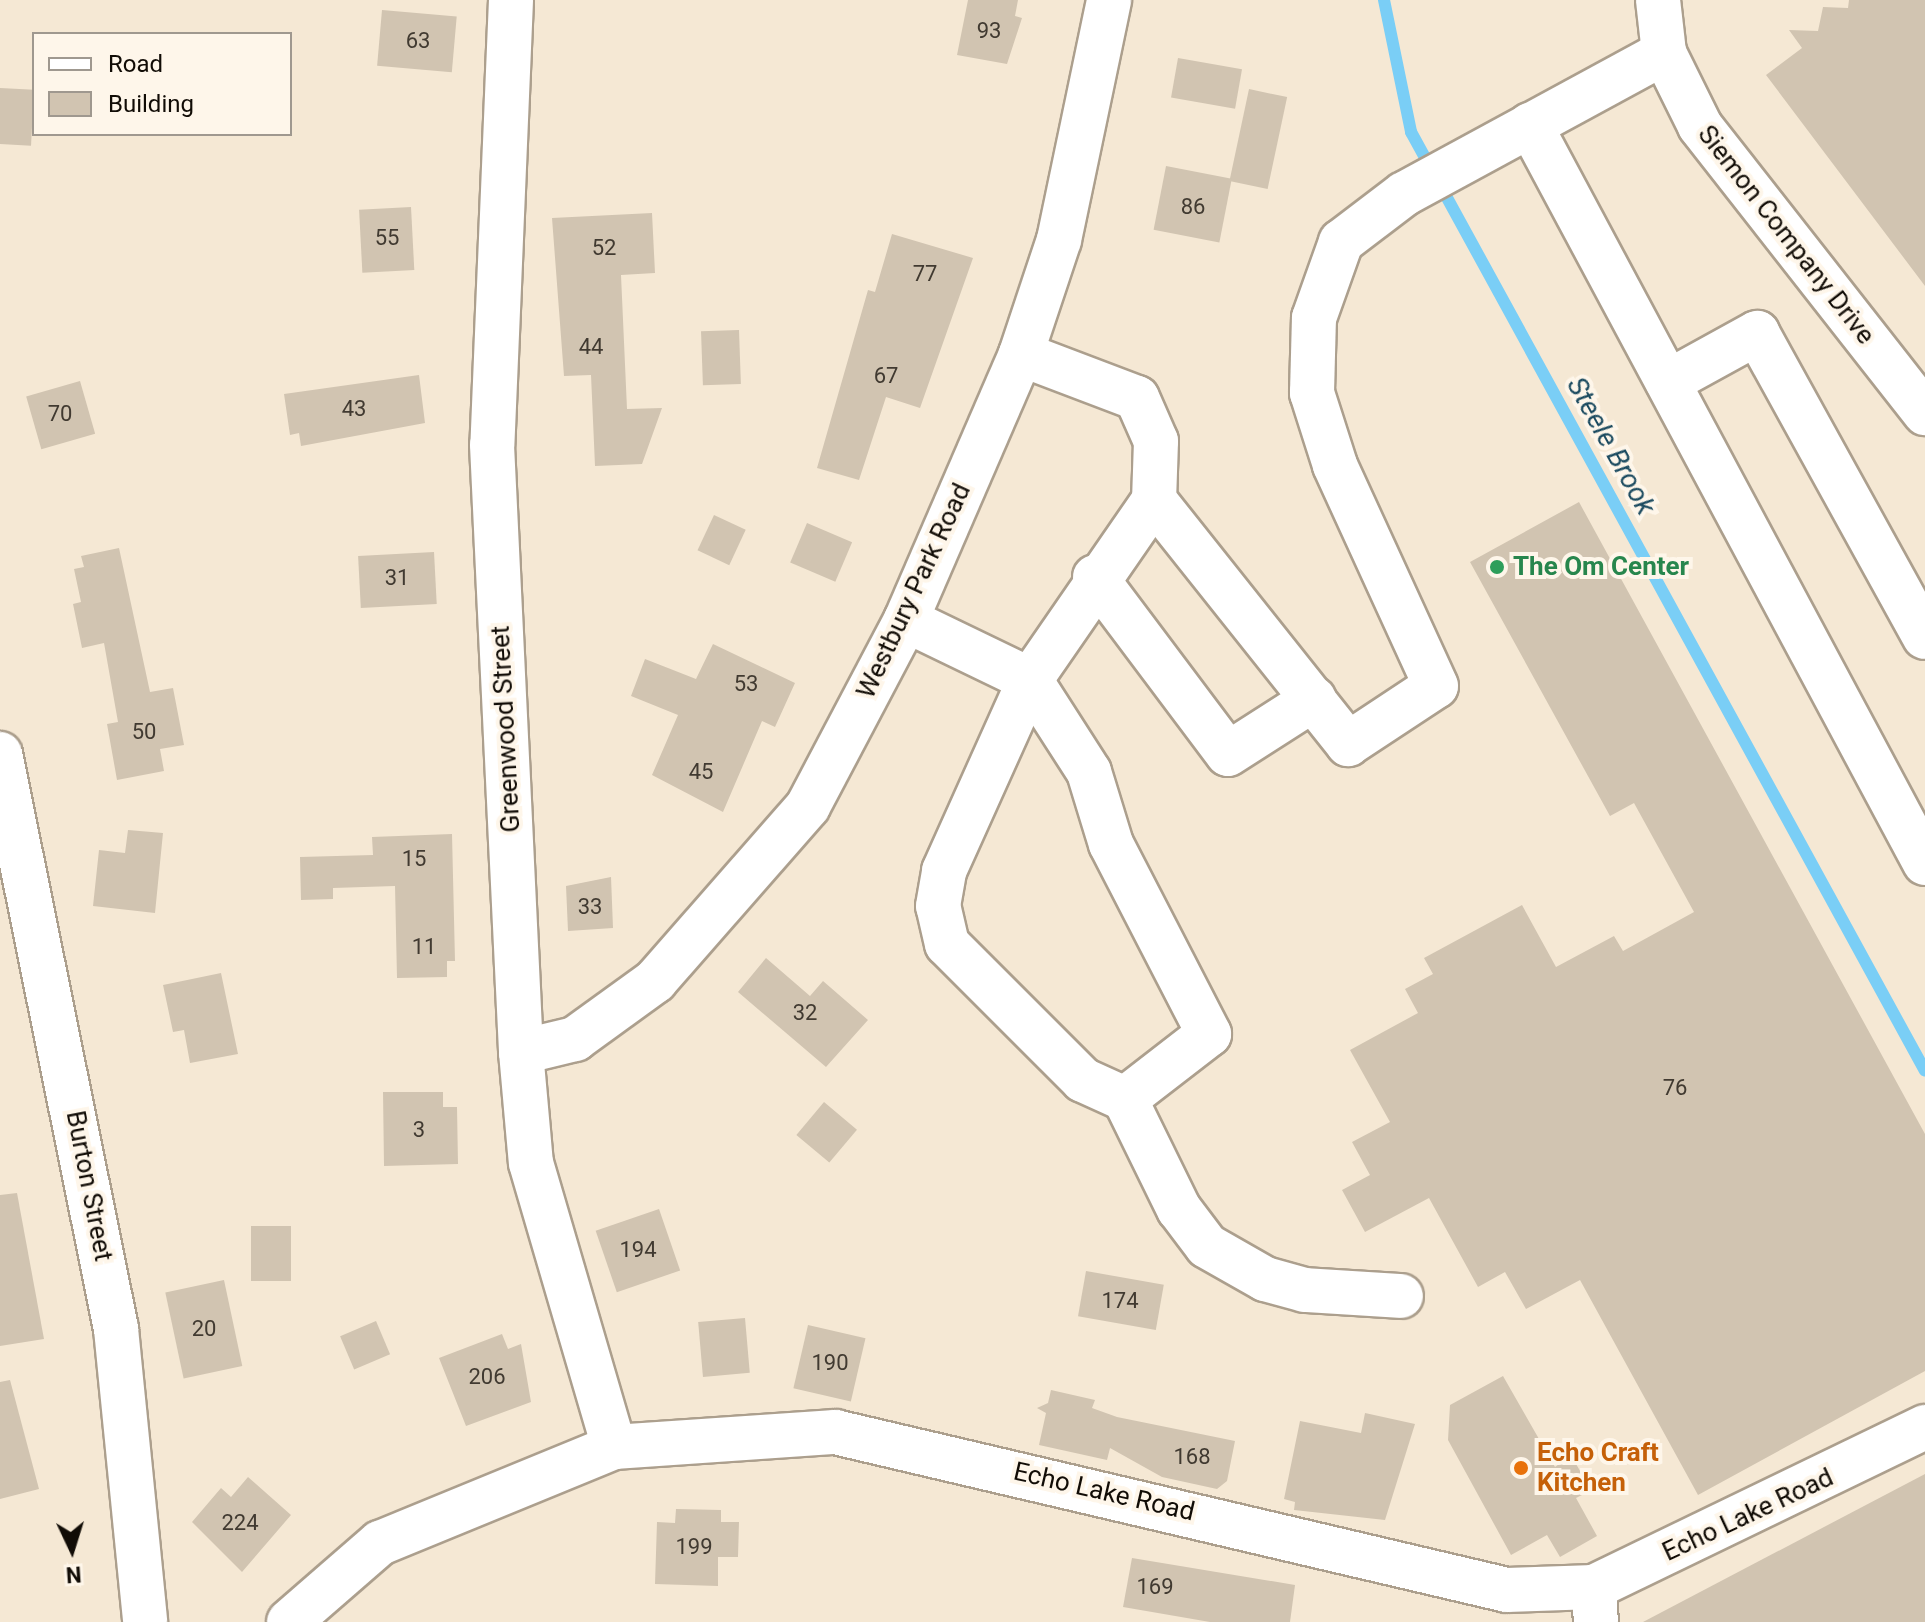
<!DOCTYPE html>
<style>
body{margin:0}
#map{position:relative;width:1925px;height:1622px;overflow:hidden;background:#f5e8d4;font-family:Roboto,sans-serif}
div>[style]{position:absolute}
.stream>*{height:12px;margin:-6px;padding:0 6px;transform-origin:6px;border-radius:6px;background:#7acef6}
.building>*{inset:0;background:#d1c4b1;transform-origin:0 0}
.roads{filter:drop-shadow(2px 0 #ac9f8d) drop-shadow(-2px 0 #ac9f8d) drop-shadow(0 2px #ac9f8d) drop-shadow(0 -2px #ac9f8d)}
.minor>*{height:44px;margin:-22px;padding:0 22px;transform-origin:22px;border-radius:22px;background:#fff}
.major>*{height:44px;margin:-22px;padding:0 22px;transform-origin:22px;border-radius:22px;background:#fff}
.dots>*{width:22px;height:22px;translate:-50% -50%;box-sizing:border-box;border:4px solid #fef6ea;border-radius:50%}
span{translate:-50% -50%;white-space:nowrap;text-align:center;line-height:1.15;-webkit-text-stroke:8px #fef6ea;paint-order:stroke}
.number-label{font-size:22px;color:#413a31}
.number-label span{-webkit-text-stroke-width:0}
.street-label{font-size:26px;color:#110c06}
.leisure-label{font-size:26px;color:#27864d;font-weight:700}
.left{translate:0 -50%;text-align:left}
.food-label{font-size:26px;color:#c56008;font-weight:700}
.water-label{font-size:28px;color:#1c4b60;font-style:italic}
.legend{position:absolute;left:32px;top:32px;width:260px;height:104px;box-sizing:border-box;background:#fef6ea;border:2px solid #9f988f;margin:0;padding:10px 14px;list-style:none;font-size:24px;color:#110c06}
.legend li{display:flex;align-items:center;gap:16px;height:40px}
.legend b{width:40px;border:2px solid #9f988f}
.north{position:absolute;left:32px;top:1510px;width:80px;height:80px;-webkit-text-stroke:6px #fef6ea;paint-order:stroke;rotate:176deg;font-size:22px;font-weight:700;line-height:32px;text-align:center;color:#110c06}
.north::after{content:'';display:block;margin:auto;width:28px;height:36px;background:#110c06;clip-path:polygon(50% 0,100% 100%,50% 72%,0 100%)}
</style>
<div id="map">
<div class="stream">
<div style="left:1384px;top:0;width:135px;rotate:78.4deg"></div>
<div style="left:1411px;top:132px;width:1070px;rotate:61.3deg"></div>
</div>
<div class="building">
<div style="clip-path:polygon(968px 0,1018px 0,1015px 16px,1022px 18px,1007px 64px,957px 55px)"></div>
<div style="clip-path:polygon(1849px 0,1925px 0,1925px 286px,1766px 75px,1802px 48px,1789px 30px,1818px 31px,1823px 7px,1848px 8px)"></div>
<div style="left:382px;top:10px;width:75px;height:56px;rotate:5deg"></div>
<div style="left:1178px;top:58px;width:65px;height:40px;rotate:10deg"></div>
<div style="left:0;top:88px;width:34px;height:56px;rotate:3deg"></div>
<div style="left:1249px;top:89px;width:39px;height:94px;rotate:12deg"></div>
<div style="left:1166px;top:166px;width:67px;height:65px;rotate:11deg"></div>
<div style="left:411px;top:207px;width:63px;height:52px;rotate:87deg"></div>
<div style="clip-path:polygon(652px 213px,655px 273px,621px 275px,627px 409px,662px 408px,642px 464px,595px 466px,591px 375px,564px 376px,552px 218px)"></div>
<div style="clip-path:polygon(892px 234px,973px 258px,920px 408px,886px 397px,859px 480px,817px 468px,868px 290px,875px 292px)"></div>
<div style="left:739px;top:330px;width:54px;height:38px;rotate:88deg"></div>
<div style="clip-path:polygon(419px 375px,425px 423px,301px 446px,299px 433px,290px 435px,284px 394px)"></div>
<div style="left:80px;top:381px;width:55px;height:56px;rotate:74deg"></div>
<div style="clip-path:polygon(1579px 502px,1925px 1134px,1925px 1371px,1698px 1495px,1580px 1280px,1526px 1309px,1505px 1272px,1478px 1287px,1429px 1198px,1365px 1232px,1342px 1190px,1370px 1175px,1352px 1142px,1390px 1122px,1350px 1050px,1418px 1013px,1405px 989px,1433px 974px,1424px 958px,1522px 905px,1556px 967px,1614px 936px,1623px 951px,1694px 912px,1634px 803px,1610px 816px,1470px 562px)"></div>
<div style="left:714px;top:515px;width:35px;height:39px;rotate:25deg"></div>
<div style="left:807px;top:523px;width:49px;height:43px;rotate:23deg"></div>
<div style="clip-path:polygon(119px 548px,150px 692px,173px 688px,184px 745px,160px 749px,164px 771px,117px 780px,107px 724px,118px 722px,104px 643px,82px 648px,73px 604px,81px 602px,74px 569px,84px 567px,81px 556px)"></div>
<div style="left:434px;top:552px;width:52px;height:76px;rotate:87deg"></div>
<div style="clip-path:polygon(713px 644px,795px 683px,775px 727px,762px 721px,723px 812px,652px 775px,678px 715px,631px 696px,645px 659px,696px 679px)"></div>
<div style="clip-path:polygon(128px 830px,163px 833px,155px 913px,93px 906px,99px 850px,125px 853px)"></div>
<div style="clip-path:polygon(452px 834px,455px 961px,447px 961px,447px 977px,397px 978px,395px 886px,333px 888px,333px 899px,301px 900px,300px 857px,373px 855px,372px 837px)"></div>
<div style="clip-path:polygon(611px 877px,613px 928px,568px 931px,566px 886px)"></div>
<div style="clip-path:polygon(766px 958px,810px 996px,823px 981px,868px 1020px,826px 1067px,738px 992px)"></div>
<div style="clip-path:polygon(221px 973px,238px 1054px,190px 1063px,184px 1030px,173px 1032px,163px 985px)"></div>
<div style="clip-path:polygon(383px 1092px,443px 1092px,443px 1107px,457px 1107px,458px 1164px,384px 1166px)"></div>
<div style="left:824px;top:1102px;width:43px;height:43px;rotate:40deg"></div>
<div style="clip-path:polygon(17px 1193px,44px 1339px,0 1346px,0 1195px)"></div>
<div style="left:659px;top:1209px;width:65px;height:67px;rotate:71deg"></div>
<div style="left:251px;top:1226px;width:40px;height:55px"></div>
<div style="left:1086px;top:1271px;width:79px;height:46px;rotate:10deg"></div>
<div style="left:224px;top:1280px;width:88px;height:60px;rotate:78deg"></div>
<div style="left:745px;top:1318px;width:55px;height:47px;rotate:85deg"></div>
<div style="left:376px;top:1321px;width:36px;height:39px;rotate:67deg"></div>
<div style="left:808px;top:1325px;width:59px;height:65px;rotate:13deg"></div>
<div style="clip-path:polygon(502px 1334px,508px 1349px,521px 1344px,531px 1402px,466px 1426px,439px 1358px)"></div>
<div style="clip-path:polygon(1503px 1376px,1555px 1467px,1571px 1455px,1584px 1478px,1586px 1493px,1576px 1498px,1597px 1536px,1560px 1557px,1547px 1535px,1511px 1555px,1448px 1440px,1450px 1405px)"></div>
<div style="clip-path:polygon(10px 1380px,39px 1489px,0 1499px,0 1382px)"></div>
<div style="clip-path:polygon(1051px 1390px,1095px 1400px,1092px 1408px,1117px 1417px,1235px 1441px,1227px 1481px,1217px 1489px,1162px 1477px,1110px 1448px,1107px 1460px,1039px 1445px,1046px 1413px,1037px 1408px,1048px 1403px)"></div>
<div style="clip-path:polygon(1365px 1413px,1415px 1424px,1385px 1520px,1294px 1510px,1295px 1502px,1284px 1499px,1300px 1421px,1361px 1433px)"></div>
<div style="clip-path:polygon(1925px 1474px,1925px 1622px,1643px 1622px)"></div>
<div style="clip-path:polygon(248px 1477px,291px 1515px,242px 1572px,192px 1522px,221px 1488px,231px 1497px)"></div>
<div style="clip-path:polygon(676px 1509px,721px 1510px,721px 1522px,739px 1522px,738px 1557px,718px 1557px,718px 1586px,655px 1584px,657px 1522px,675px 1523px)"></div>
<div style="clip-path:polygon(1132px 1558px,1295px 1585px,1290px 1622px,1210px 1622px,1123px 1607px)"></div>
</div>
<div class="roads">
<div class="minor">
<div style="left:511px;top:0;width:445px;rotate:92.4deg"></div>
<div style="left:492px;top:445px;width:608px;rotate:87.26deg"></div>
<div style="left:521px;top:1052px;width:111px;rotate:84.9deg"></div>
<div style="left:531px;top:1163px;width:296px;rotate:73.7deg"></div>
<div style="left:1658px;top:0;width:53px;rotate:83.5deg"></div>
<div style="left:1664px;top:53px;width:81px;rotate:63.7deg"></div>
<div style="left:1700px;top:126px;width:365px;rotate:51.9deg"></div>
<div style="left:1530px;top:125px;width:837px;rotate:61.84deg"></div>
<div style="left:1021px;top:354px;width:124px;rotate:20.8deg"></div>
<div style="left:1137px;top:398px;width:47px;rotate:66.2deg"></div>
<div style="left:1156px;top:441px;width:59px;rotate:91.9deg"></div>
<div style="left:1154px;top:500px;width:312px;rotate:51.5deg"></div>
<div style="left:1348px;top:744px;width:105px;rotate:-33.4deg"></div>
<div style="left:1436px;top:686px;width:243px;rotate:-114.6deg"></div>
<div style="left:1335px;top:465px;width:76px;rotate:-107.7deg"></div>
<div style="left:1312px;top:393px;width:75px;rotate:-88.5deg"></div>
<div style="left:1314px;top:318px;width:81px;rotate:-70.4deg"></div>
<div style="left:1341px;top:242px;width:79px;rotate:-37.3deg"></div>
<div style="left:1404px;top:194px;width:296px;rotate:-28.5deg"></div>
<div style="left:1668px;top:382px;width:102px;rotate:-28.8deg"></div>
<div style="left:1757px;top:333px;width:347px;rotate:61.1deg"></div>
<div style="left:1095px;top:577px;width:221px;rotate:53.1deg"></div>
<div style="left:1228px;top:754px;width:102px;rotate:-32.6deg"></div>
<div style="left:906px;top:620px;width:138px;rotate:25.8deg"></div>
<div style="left:1030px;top:680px;width:219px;rotate:-55.4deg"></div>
<div style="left:1030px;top:680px;width:109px;rotate:57.3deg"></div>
<div style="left:1089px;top:772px;width:75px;rotate:73deg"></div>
<div style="left:1111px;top:844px;width:214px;rotate:62.7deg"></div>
<div style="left:1209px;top:1034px;width:106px;rotate:142.3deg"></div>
<div style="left:1125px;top:1099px;width:46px;rotate:-155.7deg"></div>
<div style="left:1083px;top:1080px;width:192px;rotate:-135deg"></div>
<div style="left:947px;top:944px;width:39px;rotate:-103deg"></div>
<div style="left:938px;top:906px;width:36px;rotate:-80deg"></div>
<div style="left:944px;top:871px;width:209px;rotate:-65.8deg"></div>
<div style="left:0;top:754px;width:587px;rotate:78.59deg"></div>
<div style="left:116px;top:1329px;width:294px;rotate:84.3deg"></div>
<div style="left:521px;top:1052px;width:56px;rotate:-13.5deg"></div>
<div style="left:575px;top:1039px;width:99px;rotate:-35.9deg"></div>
<div style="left:655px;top:981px;width:232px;rotate:-48.8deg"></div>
<div style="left:808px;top:806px;width:210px;rotate:-62.2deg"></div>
<div style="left:906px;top:620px;width:290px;rotate:-66.6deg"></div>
<div style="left:1021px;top:354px;width:120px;rotate:-71.6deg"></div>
<div style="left:1059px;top:240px;width:245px;rotate:-78.2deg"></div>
<div style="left:1125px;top:1099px;width:123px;rotate:63.9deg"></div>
<div style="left:1179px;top:1209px;width:46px;rotate:52.9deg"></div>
<div style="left:1207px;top:1246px;width:67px;rotate:29.6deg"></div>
<div style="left:1265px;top:1279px;width:41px;rotate:15.4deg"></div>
<div style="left:1305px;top:1290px;width:96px;rotate:3.6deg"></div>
<div style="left:1594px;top:1587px;width:35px;rotate:87deg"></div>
</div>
<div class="major">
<div style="left:289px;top:1622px;width:121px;rotate:-41deg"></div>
<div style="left:380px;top:1543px;width:253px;rotate:-22.3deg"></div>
<div style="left:614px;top:1447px;width:222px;rotate:-3.9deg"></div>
<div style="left:835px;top:1432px;width:690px;rotate:13.23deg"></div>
<div style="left:1507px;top:1590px;width:87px;rotate:-2deg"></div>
<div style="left:1594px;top:1587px;width:368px;rotate:-25.8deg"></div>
</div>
</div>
<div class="dots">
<div style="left:1497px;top:567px;background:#2e9e5b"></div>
<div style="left:1521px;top:1468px;background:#e8710a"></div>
</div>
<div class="number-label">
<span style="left:989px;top:31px">93</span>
<span style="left:418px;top:41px">63</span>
<span style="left:1193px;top:207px">86</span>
<span style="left:387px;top:238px">55</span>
<span style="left:604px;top:248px">52</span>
<span style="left:925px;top:274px">77</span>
<span style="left:591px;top:347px">44</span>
<span style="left:886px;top:376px">67</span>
<span style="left:354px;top:409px">43</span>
<span style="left:60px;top:414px">70</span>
<span style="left:397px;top:578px">31</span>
<span style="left:746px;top:684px">53</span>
<span style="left:144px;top:732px">50</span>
<span style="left:701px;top:772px">45</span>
<span style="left:414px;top:859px">15</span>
<span style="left:590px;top:907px">33</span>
<span style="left:424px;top:947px">11</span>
<span style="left:805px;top:1013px">32</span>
<span style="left:1675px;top:1088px">76</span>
<span style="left:419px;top:1130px">3</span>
<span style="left:638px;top:1250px">194</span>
<span style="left:1120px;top:1301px">174</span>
<span style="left:204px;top:1329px">20</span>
<span style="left:830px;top:1363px">190</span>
<span style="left:487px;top:1377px">206</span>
<span style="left:1192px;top:1457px">168</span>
<span style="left:240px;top:1523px">224</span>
<span style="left:694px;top:1547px">199</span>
<span style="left:1155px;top:1587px">169</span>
</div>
<div class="street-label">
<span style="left:1786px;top:235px;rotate:52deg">Siemon Company Drive</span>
<span style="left:914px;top:591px;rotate:-65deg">Westbury Park Road</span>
<span style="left:506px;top:729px;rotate:-93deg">Greenwood Street</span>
<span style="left:89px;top:1186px;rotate:79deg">Burton Street</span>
<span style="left:1104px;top:1492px;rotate:13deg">Echo Lake Road</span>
<span style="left:1748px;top:1515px;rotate:-25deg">Echo Lake Road</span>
</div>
<div class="leisure-label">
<span class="left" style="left:1513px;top:567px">The Om Center</span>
</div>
<div class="food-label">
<span class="left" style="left:1537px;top:1468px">Echo Craft<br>Kitchen</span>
</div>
<div class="water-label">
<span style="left:1611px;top:446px;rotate:61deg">Steele Brook</span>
</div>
<ul class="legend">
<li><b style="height:10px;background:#fff"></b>Road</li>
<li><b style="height:22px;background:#d1c4b1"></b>Building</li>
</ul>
<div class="north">N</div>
</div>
